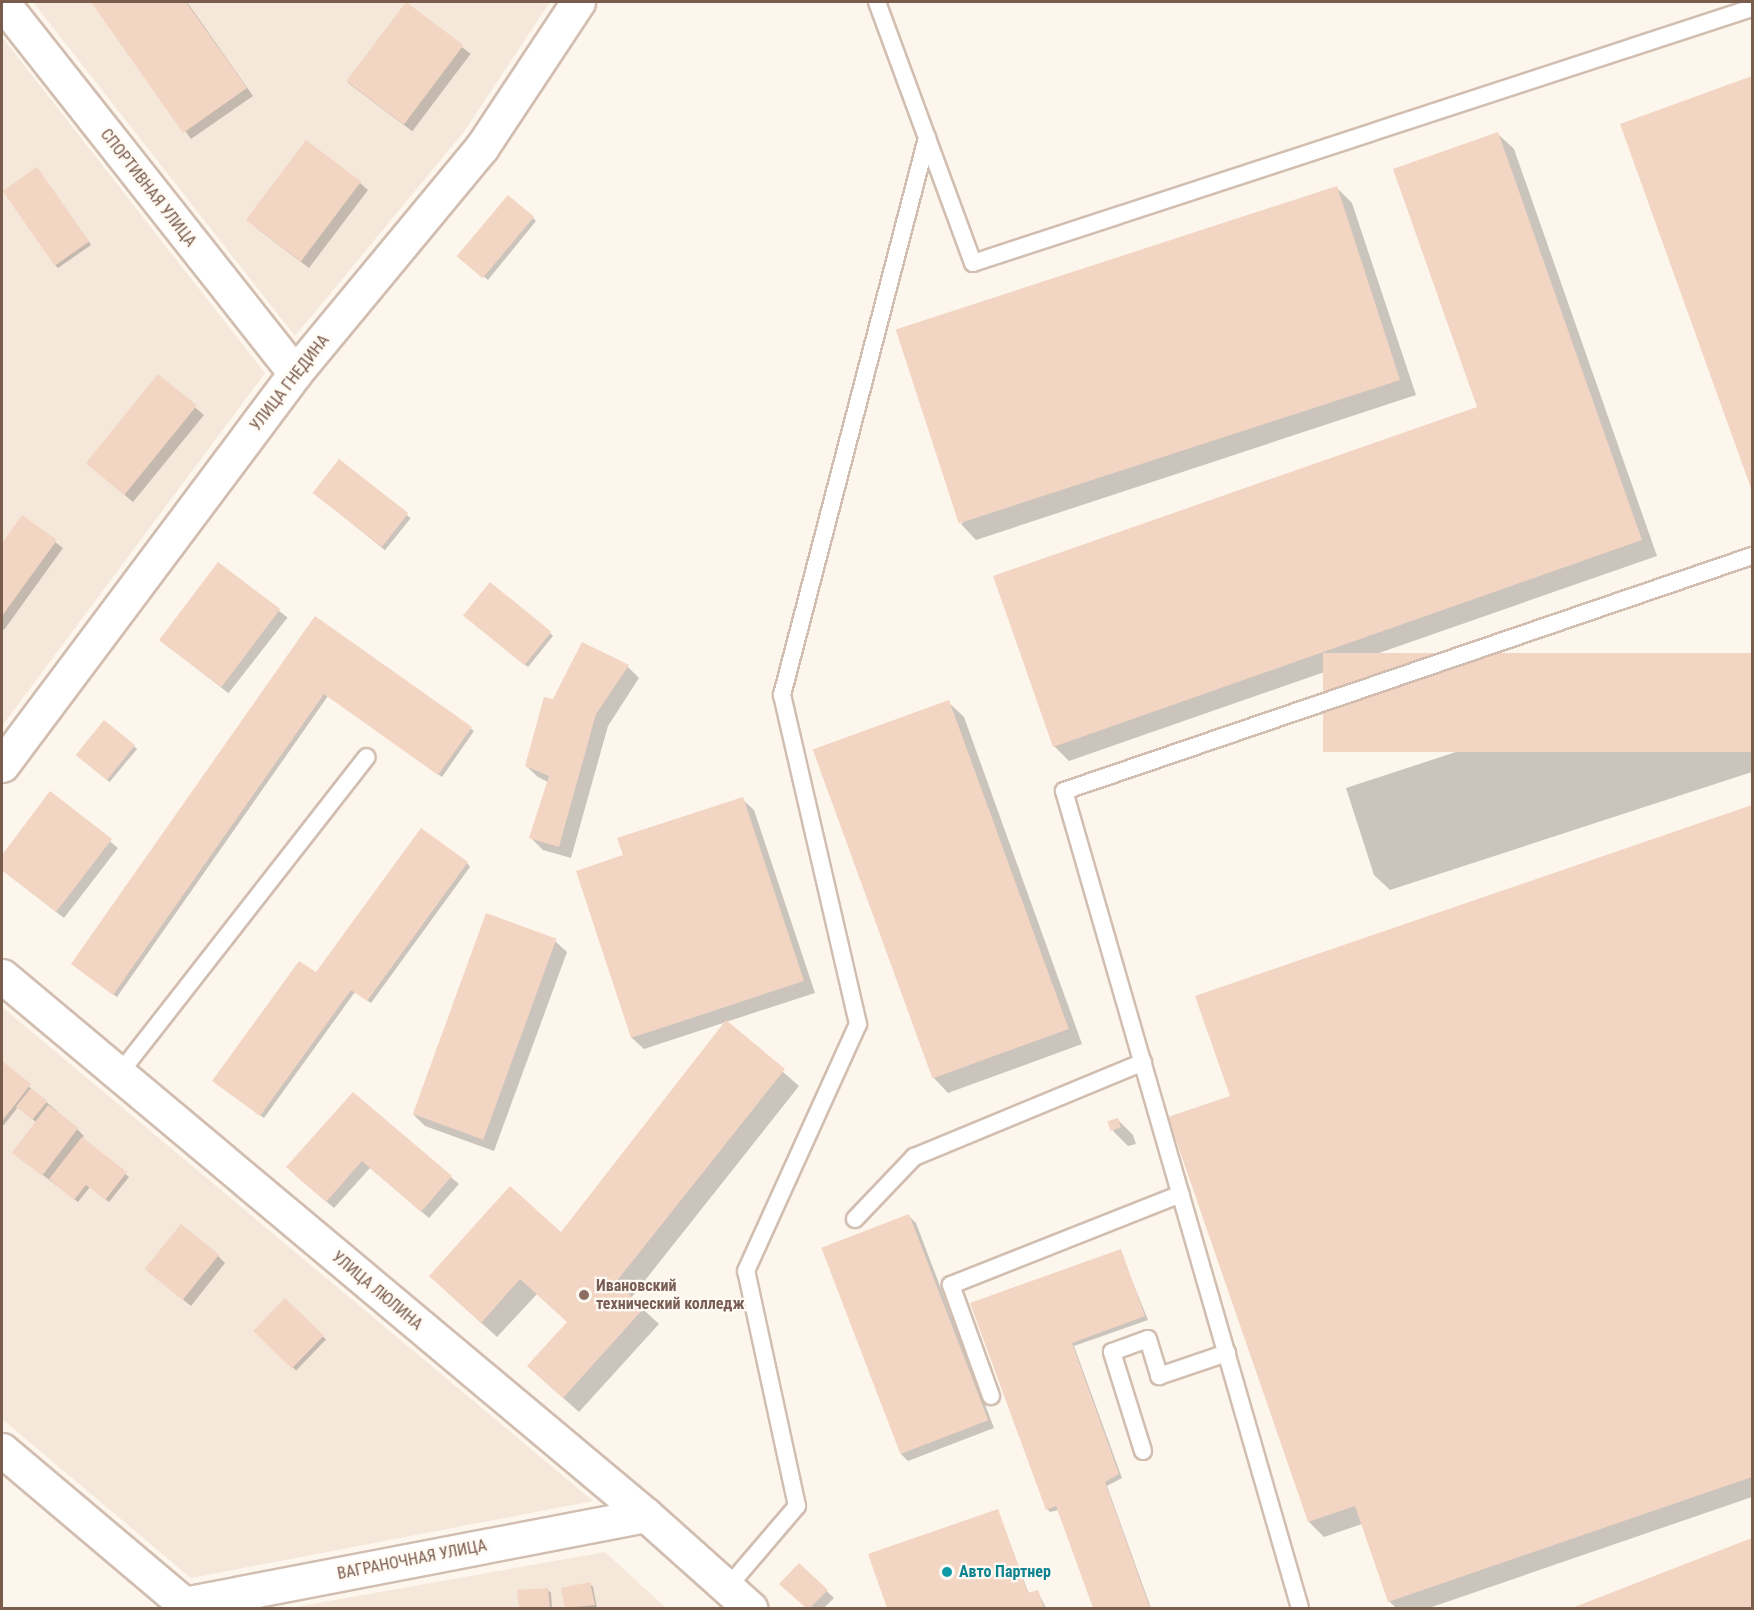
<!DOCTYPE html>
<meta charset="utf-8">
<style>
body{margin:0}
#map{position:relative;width:1754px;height:1610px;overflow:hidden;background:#fdf6ec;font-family:"Roboto Condensed",sans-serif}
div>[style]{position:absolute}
.residential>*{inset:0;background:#f5e8da}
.shadow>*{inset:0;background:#0003;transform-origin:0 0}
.building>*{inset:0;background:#f3d5c3;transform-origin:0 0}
.roads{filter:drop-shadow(2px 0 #d1beb0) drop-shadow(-2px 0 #d1beb0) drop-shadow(0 2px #d1beb0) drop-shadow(0 -2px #d1beb0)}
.lane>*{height:16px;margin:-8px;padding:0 8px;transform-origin:8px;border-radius:8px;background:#fff}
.street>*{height:33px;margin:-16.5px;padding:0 16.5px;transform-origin:16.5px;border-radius:16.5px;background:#fff}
.secondary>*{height:33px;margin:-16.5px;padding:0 16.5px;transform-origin:16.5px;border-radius:16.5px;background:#fff}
.dots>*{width:16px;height:16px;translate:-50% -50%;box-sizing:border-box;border:3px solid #fffaf3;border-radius:50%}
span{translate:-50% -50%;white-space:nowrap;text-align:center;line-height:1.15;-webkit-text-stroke:4.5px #fffaf3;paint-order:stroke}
.street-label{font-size:16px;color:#7a5c4d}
.education-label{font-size:16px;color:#785e54;font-weight:700}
.left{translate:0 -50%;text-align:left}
.culture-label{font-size:16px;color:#0d838f;font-weight:700}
.frame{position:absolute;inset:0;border:3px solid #7a5c4d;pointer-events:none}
</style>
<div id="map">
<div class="residential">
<div style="clip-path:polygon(33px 2px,550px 2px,463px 133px,295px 336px)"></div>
<div style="clip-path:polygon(2px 37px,265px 373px,2px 726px)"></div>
<div style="clip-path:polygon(2px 1007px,593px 1501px,191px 1578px,2px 1419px)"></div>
<div style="clip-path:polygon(605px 1552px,666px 1608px,290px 1608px)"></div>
</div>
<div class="shadow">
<div style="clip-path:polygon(93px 2px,187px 2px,253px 96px,191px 139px)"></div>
<div style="left:406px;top:5px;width:81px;height:97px;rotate:37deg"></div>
<div style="clip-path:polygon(1752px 78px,1752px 487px,1622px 125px)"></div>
<div style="clip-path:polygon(1498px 134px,1514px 149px,1657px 556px,1069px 761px,1054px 746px,1479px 408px)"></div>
<div style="clip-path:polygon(37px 169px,91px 245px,58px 268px,55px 265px)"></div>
<div style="clip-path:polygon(360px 183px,368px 190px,309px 268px,255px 227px)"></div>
<div style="clip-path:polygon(1337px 188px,1352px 203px,1416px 395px,976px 540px,961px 524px)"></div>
<div style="clip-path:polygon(533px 218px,536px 221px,488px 280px,464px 260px)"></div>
<div style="clip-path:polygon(158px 376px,204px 415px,133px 502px,95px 470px)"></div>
<div style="left:340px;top:461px;width:91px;height:41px;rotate:39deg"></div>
<div style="clip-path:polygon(22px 517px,63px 548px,4px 630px,2px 628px,2px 546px)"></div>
<div style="left:219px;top:564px;width:87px;height:96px;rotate:38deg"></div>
<div style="clip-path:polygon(316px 618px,474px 731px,442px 777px,328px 696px,117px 997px,76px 967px)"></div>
<div style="clip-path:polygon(468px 618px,550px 633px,553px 636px,528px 667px)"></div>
<div style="clip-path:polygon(1752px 655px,1752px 772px,1390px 890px,1374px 875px,1346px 788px)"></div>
<div style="clip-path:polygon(628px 667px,639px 678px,608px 726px,571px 858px,543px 850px,531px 838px,548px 782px,538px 777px,526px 766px,554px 701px)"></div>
<div style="clip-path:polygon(948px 702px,964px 717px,1082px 1044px,948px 1093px,933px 1077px)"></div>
<div style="left:105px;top:722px;width:42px;height:43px;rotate:40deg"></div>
<div style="clip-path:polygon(51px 793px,118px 848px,64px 918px,2px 870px,2px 857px)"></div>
<div style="clip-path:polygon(742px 799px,754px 810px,815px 993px,726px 1022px,799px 1086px,631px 1298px,659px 1324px,579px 1412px,544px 1381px,568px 1322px,537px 1294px,497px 1337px,446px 1291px,561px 1234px,726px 1022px,644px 1049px,632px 1038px,578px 872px,625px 856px)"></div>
<div style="clip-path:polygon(1752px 807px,1752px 1497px,1429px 1608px,1396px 1608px,1389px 1601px,1362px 1524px,1324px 1537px,1309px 1522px,1232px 1097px,1197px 997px)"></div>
<div style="clip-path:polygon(467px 863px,470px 867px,371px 1003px,355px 992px,264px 1118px,217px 1084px,317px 974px)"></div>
<div style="clip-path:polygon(555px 941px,567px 952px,494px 1151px,425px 1126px,413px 1114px)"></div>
<div style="clip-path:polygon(2px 1063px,77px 1129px,84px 1136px,82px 1139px,129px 1177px,109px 1202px,90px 1187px,78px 1202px,13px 1152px,36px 1122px,18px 1107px,4px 1125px,2px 1124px)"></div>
<div style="clip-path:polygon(353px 1094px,459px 1184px,429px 1218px,370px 1168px,334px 1208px,295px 1175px)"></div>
<div style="clip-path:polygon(1118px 1120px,1133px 1135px,1136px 1144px,1128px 1146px,1113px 1131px)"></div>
<div style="clip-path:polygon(909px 1216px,916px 1223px,994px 1428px,908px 1461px,900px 1453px)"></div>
<div style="clip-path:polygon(1120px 1251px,1148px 1320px,1074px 1346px,1122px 1478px,1107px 1486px,1151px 1608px,1094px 1608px,1059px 1510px,1050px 1512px,1047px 1509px,972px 1304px)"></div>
<div style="clip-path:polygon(218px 1256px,225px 1263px,191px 1306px,154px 1276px)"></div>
<div style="left:285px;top:1300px;width:57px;height:43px;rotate:44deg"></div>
<div style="clip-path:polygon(998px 1511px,1029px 1594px,1038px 1592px,1046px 1608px,889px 1608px,870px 1555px)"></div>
<div style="clip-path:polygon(1752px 1540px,1752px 1608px,1575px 1608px)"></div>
<div style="clip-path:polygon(799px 1565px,834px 1598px,824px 1608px,808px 1608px,781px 1583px)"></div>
<div style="clip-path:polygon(590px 1584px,593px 1587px,597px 1608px,567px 1608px,563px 1589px)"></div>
<div style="clip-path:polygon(547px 1589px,551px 1593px,552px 1608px,521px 1608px,519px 1592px)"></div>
</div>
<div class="building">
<div style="clip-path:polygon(91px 2px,186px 2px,247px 88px,183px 133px)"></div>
<div style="left:406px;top:2px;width:72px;height:99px;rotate:37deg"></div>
<div style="clip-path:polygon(1752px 76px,1752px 491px,1620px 124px)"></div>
<div style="clip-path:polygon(1498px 132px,1642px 540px,1053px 747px,993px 576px,1477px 407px,1393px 169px)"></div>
<div style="left:306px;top:140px;width:69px;height:100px;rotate:37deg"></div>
<div style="left:37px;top:167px;width:91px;height:42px;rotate:55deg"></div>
<div style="left:1337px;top:186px;width:204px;height:464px;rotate:72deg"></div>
<div style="left:508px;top:195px;width:34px;height:80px;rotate:40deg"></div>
<div style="left:158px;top:374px;width:50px;height:115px;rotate:39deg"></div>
<div style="left:339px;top:459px;width:88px;height:43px;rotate:38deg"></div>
<div style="clip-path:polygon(22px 515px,57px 540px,2px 616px,2px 543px)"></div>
<div style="left:218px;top:562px;width:78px;height:98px;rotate:37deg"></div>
<div style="left:490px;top:582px;width:79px;height:43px;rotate:39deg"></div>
<div style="clip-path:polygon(315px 616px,472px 727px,438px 775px,324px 694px,113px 995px,71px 964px)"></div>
<div style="clip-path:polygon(582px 642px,629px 665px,596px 714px,559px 847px,529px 838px,549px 776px,525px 766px,544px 697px,553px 699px)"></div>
<div style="left:1752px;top:653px;width:99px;height:429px;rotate:90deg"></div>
<div style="left:949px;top:700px;width:350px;height:145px;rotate:70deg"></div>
<div style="left:104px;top:720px;width:40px;height:45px;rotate:39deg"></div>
<div style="clip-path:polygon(50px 791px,112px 839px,56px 912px,2px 870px,2px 855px)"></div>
<div style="clip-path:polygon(743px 797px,804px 981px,631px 1038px,576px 871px,623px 855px,617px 838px)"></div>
<div style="clip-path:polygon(1752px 805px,1752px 1477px,1388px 1602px,1355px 1506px,1308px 1522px,1168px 1117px,1230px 1096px,1195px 996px)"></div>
<div style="clip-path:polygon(421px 828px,468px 862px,367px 1001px,351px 990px,260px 1116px,212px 1081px,299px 961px,316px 972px)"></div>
<div style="left:486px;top:913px;width:75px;height:214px;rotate:20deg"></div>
<div style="clip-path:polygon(726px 1020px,785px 1069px,616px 1282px,644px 1308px,563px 1398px,527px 1366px,567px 1322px,520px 1279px,481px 1323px,429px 1276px,510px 1186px,561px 1232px)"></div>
<div style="clip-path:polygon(2px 1061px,31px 1084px,2px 1121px)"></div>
<div style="left:31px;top:1088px;width:21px;height:24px;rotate:39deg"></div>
<div style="clip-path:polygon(353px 1092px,452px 1176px,421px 1212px,362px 1161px,326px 1202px,286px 1167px)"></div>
<div style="left:48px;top:1105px;width:38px;height:60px;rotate:37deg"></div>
<div style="left:1118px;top:1118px;width:10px;height:11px;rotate:73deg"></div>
<div style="clip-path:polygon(82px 1137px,127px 1172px,105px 1200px,86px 1185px,74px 1200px,49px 1179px)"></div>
<div style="left:909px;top:1214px;width:221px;height:94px;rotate:69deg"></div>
<div style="left:181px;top:1224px;width:49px;height:58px;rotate:39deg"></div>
<div style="clip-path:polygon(1121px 1249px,1145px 1316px,1072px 1343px,1119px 1474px,1105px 1482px,1150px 1608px,1093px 1608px,1056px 1506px,1046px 1510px,970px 1303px)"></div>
<div style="left:285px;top:1298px;width:54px;height:46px;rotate:44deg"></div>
<div style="clip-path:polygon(998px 1509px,1028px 1593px,1038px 1590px,1044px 1608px,887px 1608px,868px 1554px)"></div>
<div style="clip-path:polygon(1752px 1538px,1752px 1608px,1572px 1608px)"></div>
<div style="clip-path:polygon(799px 1563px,828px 1590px,810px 1608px,806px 1608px,779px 1584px)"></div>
<div style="clip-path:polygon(590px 1582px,595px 1605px,565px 1608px,561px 1588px)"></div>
<div style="clip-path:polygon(548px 1588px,550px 1608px,519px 1608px,517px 1590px)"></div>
</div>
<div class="roads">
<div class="lane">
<div style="left:877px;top:2px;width:278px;rotate:69.8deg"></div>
<div style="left:973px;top:263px;width:820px;rotate:-18.13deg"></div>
<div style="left:119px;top:1074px;width:402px;rotate:-52deg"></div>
<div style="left:855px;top:1219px;width:86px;rotate:-46.4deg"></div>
<div style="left:914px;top:1157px;width:248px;rotate:-22.5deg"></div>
<div style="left:991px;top:1396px;width:118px;rotate:-109.8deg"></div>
<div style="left:951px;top:1285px;width:247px;rotate:-21.6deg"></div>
<div style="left:1143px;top:1451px;width:104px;rotate:-107.4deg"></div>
<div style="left:1112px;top:1352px;width:38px;rotate:-20deg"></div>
<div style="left:1148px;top:1339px;width:39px;rotate:73deg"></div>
<div style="left:1159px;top:1376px;width:72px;rotate:-18.7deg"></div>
<div style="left:727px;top:1588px;width:108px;rotate:-49.5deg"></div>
<div style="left:797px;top:1506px;width:240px;rotate:-102.2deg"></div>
<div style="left:746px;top:1271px;width:271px;rotate:-65.6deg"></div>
<div style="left:858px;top:1024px;width:338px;rotate:-103deg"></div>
<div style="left:782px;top:695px;width:576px;rotate:-75.41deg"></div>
<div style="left:1300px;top:1608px;width:850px;rotate:-106.11deg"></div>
<div style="left:1064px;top:791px;width:727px;rotate:-18.86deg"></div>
</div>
<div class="street">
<div style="left:2px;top:2px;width:473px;rotate:51.7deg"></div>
<div style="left:2px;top:765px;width:489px;rotate:-53.2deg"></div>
<div style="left:295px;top:373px;width:293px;rotate:-50.4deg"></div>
<div style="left:482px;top:147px;width:174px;rotate:-56.5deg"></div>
<div style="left:2px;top:1450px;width:238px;rotate:40.2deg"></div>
<div style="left:180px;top:1608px;width:6px;rotate:-45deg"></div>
<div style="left:184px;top:1604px;width:470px;rotate:-10.9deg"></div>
</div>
<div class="secondary">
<div style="left:2px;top:976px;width:840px;rotate:39.93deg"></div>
<div style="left:646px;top:1515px;width:140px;rotate:41.8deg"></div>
</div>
</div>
<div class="dots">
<div style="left:584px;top:1295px;background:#8d6e63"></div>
<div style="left:947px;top:1572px;background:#0f9aa8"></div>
</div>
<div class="street-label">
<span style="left:148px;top:188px;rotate:52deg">СПОРТИВНАЯ УЛИЦА</span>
<span style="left:290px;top:383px;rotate:-52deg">УЛИЦА ГНЕДИНА</span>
<span style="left:377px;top:1291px;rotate:40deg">УЛИЦА ЛЮЛИНА</span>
<span style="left:412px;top:1560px;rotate:-11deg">ВАГРАНОЧНАЯ УЛИЦА</span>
</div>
<div class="education-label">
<span class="left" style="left:596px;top:1295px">Ивановский<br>технический колледж</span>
</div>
<div class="culture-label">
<span class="left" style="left:959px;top:1572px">Авто Партнер</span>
</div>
<div class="frame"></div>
</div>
